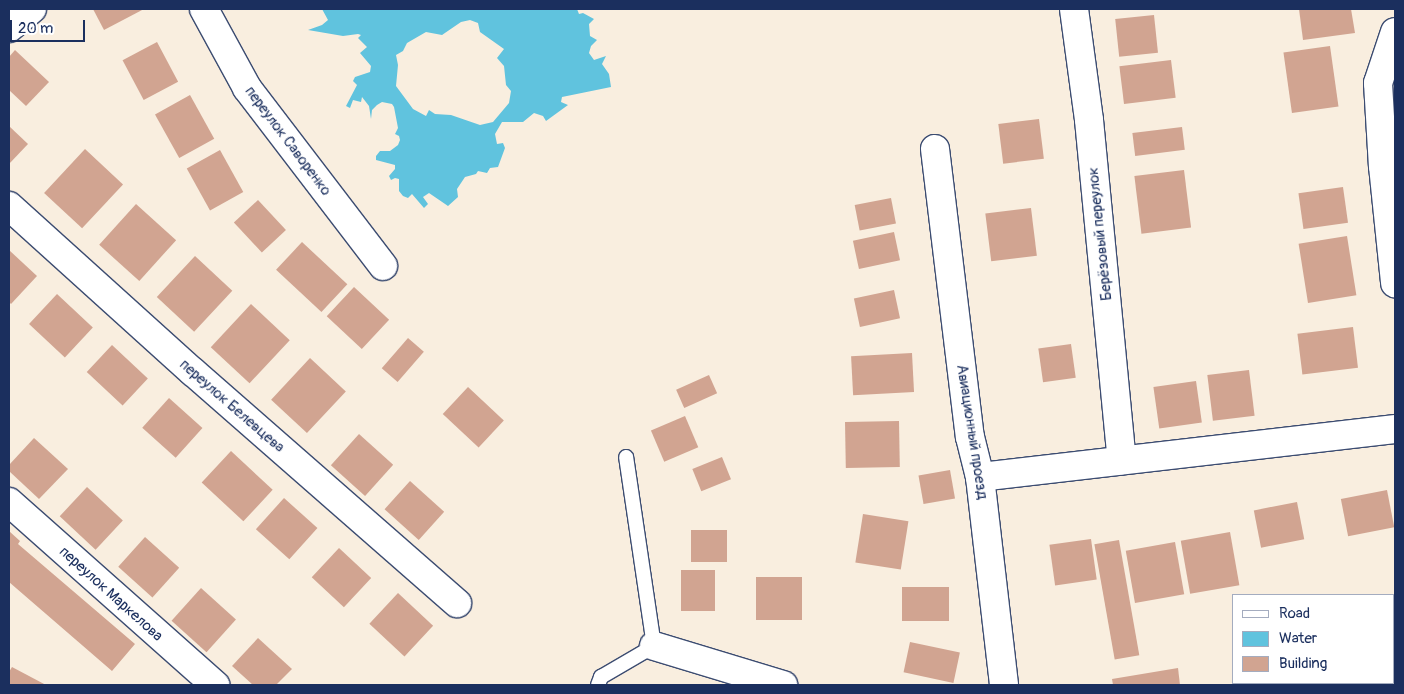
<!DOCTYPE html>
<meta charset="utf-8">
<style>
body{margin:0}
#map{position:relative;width:1404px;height:694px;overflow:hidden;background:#f9eedf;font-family:Pangolin,sans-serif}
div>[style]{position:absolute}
.water>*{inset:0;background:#60c3de}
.building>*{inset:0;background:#d1a491;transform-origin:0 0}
.roads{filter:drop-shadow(1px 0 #3c4c71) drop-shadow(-1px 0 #3c4c71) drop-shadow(0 1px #3c4c71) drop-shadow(0 -1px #3c4c71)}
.service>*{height:14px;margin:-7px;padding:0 7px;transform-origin:7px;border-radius:7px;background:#fff}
.minor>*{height:28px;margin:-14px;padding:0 14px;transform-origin:14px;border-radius:14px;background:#fff}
span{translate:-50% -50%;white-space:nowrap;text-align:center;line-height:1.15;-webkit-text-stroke:4.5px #fff;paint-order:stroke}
.street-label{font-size:15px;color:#1b2f5e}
.frame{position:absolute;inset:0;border:10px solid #1b2f5e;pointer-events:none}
.legend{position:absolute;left:1232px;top:594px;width:162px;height:90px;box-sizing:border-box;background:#fff;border:1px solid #a4acbf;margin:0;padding:6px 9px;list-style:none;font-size:15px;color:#1b2f5e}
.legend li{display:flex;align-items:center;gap:10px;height:25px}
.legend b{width:25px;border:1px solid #a4acbf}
.scale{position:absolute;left:10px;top:20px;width:75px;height:22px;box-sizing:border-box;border:2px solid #1b2f5e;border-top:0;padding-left:6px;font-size:15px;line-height:18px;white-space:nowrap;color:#1b2f5e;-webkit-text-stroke:4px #fff;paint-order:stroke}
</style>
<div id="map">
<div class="water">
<div style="clip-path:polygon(evenodd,322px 9px,577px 9px,579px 14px,583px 13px,594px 19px,589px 24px,590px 36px,597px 40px,591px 46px,589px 53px,594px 60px,606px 56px,602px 64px,609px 74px,611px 87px,562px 97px,561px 102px,568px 105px,546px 121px,543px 116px,534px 113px,523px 122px,502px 122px,495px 134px,497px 144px,503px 143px,505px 148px,498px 167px,490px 168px,487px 173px,478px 171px,476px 174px,465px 177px,457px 189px,458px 197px,448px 206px,429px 193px,423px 197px,428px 204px,424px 208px,412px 194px,408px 198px,403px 196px,399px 191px,399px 179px,395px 178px,391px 180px,389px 176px,395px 169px,395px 165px,376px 160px,376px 156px,380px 151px,390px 151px,398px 145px,400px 140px,399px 136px,395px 134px,398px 128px,394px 107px,392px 104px,382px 102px,377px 105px,372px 110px,371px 119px,369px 106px,362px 97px,361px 102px,353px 100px,350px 108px,346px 106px,357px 85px,353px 81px,355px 77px,370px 72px,371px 66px,360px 53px,367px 47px,358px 38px,361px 35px,358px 34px,343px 36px,308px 30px,322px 25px,328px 20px,322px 9px,470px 20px,478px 23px,480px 32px,504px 49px,497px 58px,504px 66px,506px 85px,511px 91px,509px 103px,493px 122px,480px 125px,451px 115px,435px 114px,429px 110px,426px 116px,413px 109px,396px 86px,398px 65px,396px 55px,403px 51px,407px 43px,426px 32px,442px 35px,461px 22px,470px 20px)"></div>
</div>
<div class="building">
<div style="clip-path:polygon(93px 9px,144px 9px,104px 30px)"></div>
<div style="clip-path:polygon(1299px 9px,1351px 9px,1355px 33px,1303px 40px)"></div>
<div style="left:1154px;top:15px;width:38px;height:39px;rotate:84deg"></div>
<div style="left:157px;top:42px;width:45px;height:39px;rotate:62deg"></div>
<div style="left:1330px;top:46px;width:61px;height:47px;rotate:82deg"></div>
<div style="clip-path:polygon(15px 50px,49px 82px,26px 106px,9px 90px,9px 57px)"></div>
<div style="left:1171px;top:60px;width:38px;height:52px;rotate:83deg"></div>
<div style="left:190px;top:95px;width:50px;height:40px;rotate:61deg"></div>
<div style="left:1039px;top:119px;width:40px;height:41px;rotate:83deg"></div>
<div style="clip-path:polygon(9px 126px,28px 144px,9px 164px)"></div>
<div style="left:1182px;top:127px;width:23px;height:50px;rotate:83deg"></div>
<div style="left:85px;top:149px;width:52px;height:60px;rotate:43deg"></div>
<div style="left:220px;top:150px;width:48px;height:38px;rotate:61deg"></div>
<div style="left:1184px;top:170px;width:58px;height:50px;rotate:83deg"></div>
<div style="left:1343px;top:187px;width:36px;height:45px;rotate:82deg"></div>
<div style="left:891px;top:198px;width:26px;height:37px;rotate:79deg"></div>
<div style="left:258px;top:200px;width:41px;height:33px;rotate:47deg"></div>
<div style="left:136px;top:204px;width:54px;height:55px;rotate:42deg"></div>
<div style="left:1031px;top:208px;width:48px;height:46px;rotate:83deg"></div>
<div style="left:894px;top:232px;width:29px;height:42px;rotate:78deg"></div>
<div style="left:1347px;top:236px;width:60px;height:49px;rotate:81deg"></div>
<div style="left:302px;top:242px;width:62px;height:38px;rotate:43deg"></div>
<div style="clip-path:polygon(9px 250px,37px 276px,11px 304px,9px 302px)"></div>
<div style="left:195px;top:256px;width:51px;height:56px;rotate:43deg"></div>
<div style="left:354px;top:287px;width:48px;height:40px;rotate:43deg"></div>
<div style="left:894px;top:290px;width:29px;height:41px;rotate:78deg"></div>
<div style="left:57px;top:294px;width:49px;height:41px;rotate:43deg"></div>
<div style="left:251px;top:304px;width:53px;height:59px;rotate:43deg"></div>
<div style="left:1353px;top:327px;width:41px;height:56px;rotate:83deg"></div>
<div style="left:408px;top:338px;width:21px;height:40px;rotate:41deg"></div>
<div style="left:1071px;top:344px;width:34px;height:33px;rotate:82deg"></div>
<div style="left:112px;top:345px;width:49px;height:37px;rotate:43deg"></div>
<div style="left:912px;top:353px;width:39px;height:61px;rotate:87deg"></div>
<div style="left:310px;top:358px;width:49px;height:57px;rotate:43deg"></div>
<div style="left:1249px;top:370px;width:46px;height:42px;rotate:83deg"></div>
<div style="left:709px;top:375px;width:20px;height:36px;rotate:66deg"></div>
<div style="left:1196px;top:381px;width:42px;height:43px;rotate:82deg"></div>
<div style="left:468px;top:387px;width:49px;height:37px;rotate:43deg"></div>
<div style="left:169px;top:398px;width:45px;height:40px;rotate:42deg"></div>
<div style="left:685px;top:416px;width:34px;height:37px;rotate:67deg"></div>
<div style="left:899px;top:421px;width:46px;height:54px;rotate:89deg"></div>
<div style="left:359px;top:434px;width:46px;height:42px;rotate:42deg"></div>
<div style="clip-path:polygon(34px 438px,68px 469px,39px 499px,9px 471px,9px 465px)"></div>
<div style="left:231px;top:451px;width:57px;height:43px;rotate:43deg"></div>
<div style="left:722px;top:457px;width:24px;height:32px;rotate:68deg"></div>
<div style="left:950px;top:470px;width:29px;height:32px;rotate:80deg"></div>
<div style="left:410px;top:481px;width:46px;height:38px;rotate:42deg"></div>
<div style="left:87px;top:487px;width:49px;height:40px;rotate:43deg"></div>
<div style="left:1387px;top:490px;width:38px;height:47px;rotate:79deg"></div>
<div style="left:284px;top:498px;width:45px;height:42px;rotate:42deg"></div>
<div style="left:1297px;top:502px;width:38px;height:44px;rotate:79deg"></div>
<div style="left:863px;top:514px;width:46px;height:49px;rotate:9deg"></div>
<div style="left:691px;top:530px;width:36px;height:32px"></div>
<div style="clip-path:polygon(9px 531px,20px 541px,18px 544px,135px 644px,112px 671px,9px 582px)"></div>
<div style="left:1230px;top:532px;width:54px;height:50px;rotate:80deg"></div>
<div style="left:145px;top:537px;width:46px;height:40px;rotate:42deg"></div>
<div style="left:1091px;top:539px;width:41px;height:42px;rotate:82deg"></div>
<div style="left:1119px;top:540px;width:117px;height:25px;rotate:80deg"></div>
<div style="left:1175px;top:542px;width:53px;height:50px;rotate:80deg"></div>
<div style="left:339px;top:548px;width:44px;height:40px;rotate:43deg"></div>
<div style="left:681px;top:570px;width:34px;height:41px"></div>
<div style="left:756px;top:577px;width:46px;height:43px"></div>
<div style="left:902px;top:587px;width:47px;height:34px"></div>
<div style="left:201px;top:588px;width:47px;height:44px;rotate:42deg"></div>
<div style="left:398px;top:593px;width:48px;height:42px;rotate:43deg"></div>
<div style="left:1395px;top:628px;width:37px;height:2px;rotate:90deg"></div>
<div style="clip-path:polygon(258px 638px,292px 669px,276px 685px,253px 685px,232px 666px)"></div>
<div style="left:910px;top:642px;width:51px;height:31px;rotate:12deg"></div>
<div style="clip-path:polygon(12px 667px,46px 685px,9px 685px,9px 672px)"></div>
<div style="clip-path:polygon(1178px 668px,1180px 685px,1113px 685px,1112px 679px)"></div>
</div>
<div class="roads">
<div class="service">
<div style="left:598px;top:685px;width:9px;rotate:-69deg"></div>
<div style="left:601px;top:677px;width:61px;rotate:-30.3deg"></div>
<div style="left:654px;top:646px;width:191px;rotate:-98.4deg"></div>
</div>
<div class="minor">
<div style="left:204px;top:9px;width:90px;rotate:61.4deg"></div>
<div style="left:247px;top:88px;width:224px;rotate:52.6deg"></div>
<div style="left:1074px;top:9px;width:112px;rotate:82.3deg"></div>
<div style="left:1089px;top:120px;width:342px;rotate:84.5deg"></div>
<div style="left:9px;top:28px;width:30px;rotate:-40deg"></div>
<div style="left:1395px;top:32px;width:54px;rotate:108.4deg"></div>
<div style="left:1378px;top:83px;width:83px;rotate:86.6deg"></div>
<div style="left:1383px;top:166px;width:118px;rotate:84.1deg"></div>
<div style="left:935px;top:149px;width:290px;rotate:83.1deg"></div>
<div style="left:970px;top:437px;width:41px;rotate:76deg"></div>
<div style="left:980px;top:477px;width:209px;rotate:83.4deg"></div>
<div style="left:9px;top:206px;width:248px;rotate:42.1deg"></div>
<div style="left:193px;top:372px;width:351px;rotate:41.2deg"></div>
<div style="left:980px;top:477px;width:418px;rotate:-6.6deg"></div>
<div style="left:9px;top:502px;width:276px;rotate:41.6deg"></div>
<div style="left:654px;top:646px;width:135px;rotate:16.8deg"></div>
</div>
</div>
<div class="street-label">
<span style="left:288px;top:141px;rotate:53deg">переулок Саворенко</span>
<span style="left:1100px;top:234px;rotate:-96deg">Берёзовый переулок</span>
<span style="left:232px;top:406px;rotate:41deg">переулок Белевцева</span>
<span style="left:972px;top:432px;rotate:81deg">Авиационный проезд</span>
<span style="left:111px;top:594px;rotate:42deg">переулок Маркелова</span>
</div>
<div class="frame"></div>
<ul class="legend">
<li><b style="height:6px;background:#fff"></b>Road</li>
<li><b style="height:14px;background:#60c3de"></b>Water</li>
<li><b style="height:14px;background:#d1a491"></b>Building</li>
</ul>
<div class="scale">20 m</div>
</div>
